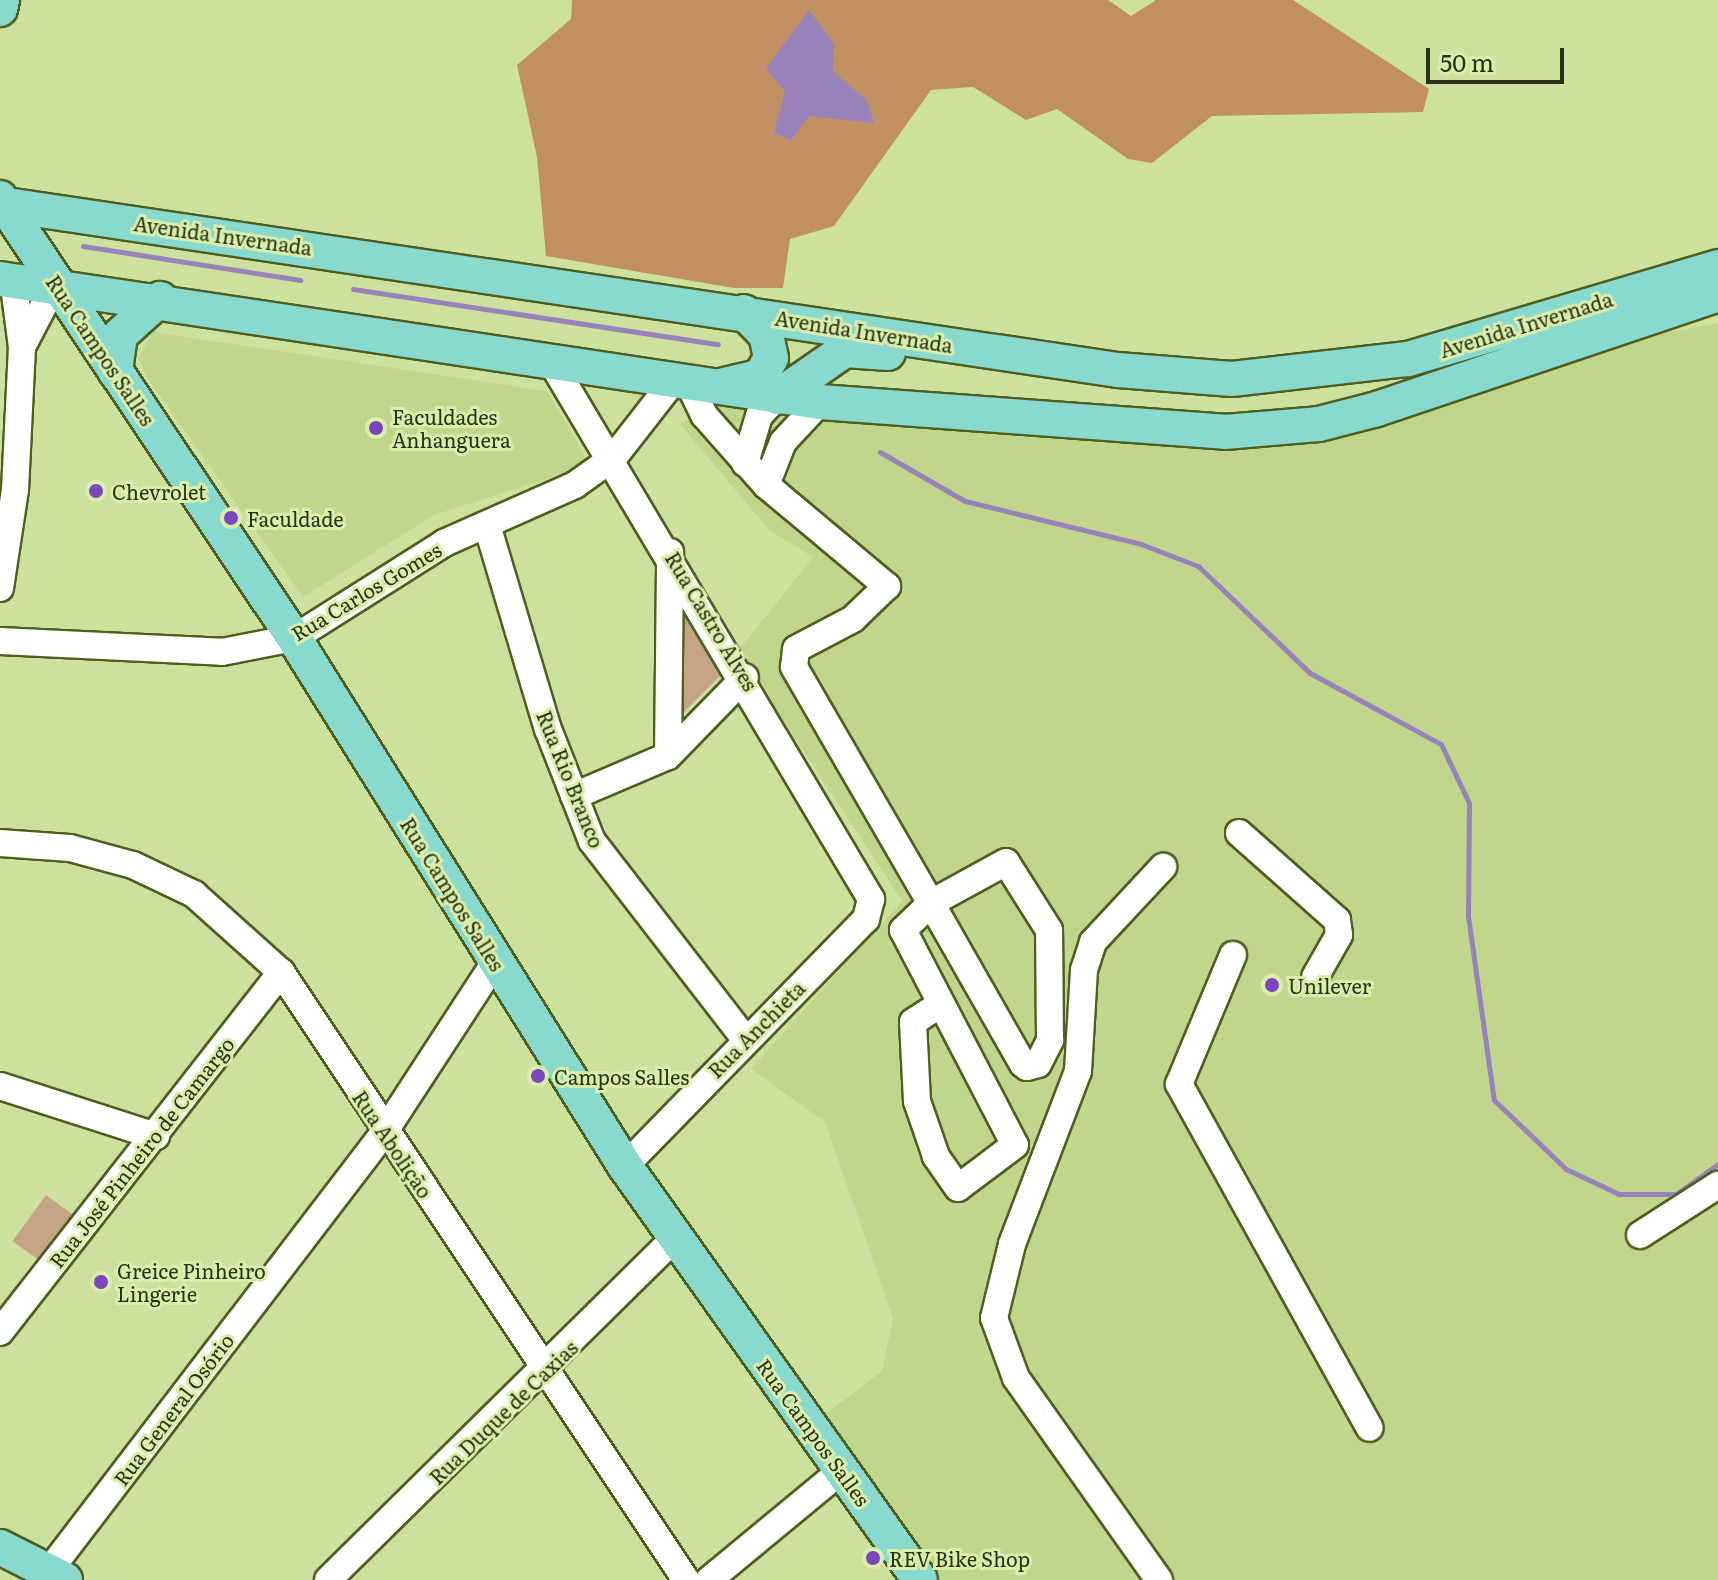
<!DOCTYPE html>
<meta charset="utf-8">
<style>
body{margin:0}
#map{position:relative;width:1718px;height:1580px;overflow:hidden;background:#cde19f;font-family:Literata,serif}
div>[style]{position:absolute}
.built>*{inset:0;background:#c1d68d}
.green>*{inset:0;background:#c6a385;transform-origin:0 0}
.forest>*{inset:0;background:#c18f64}
.water>*{inset:0;background:#9782b9}
.stream>*{height:5px;margin:-2.5px;padding:0 2.5px;transform-origin:2.5px;border-radius:2.5px;background:#9782b9}
.roads{filter:drop-shadow(2px 0 #4e5e1f) drop-shadow(-2px 0 #4e5e1f) drop-shadow(0 2px #4e5e1f) drop-shadow(0 -2px #4e5e1f)}
.minor>*{height:26px;margin:-13px;padding:0 13px;transform-origin:13px;border-radius:13px;background:#fff}
.major>*{height:34px;margin:-17px;padding:0 17px;transform-origin:17px;border-radius:17px;background:#88d9ce}
.dots>*{width:22px;height:22px;translate:-50% -50%;box-sizing:border-box;border:4px solid #daeeac;border-radius:50%}
span{translate:-50% -50%;white-space:nowrap;text-align:center;line-height:1.15;-webkit-text-stroke:6px #daeeac;paint-order:stroke}
.street-label{font-size:20px;color:#283015}
.poi-label{font-size:20px;color:#283015}
.left{translate:0 -50%;text-align:left}
.scale{position:absolute;left:1426px;top:48px;width:138px;height:36px;box-sizing:border-box;border:4px solid #283015;border-top:0;padding-left:10px;font-size:24px;line-height:28px;white-space:nowrap;color:#283015;-webkit-text-stroke:6px #daeeac;paint-order:stroke}
</style>
<div id="map">
<div class="built">
<div style="clip-path:polygon(1718px 323px,1718px 1580px,935px 1580px,822px 1417px,882px 1371px,893px 1318px,825px 1122px,751px 1069px,902px 901px,738px 651px,813px 557px,769px 530px,680px 424px,718px 403px,1268px 449px,1648px 336px)"></div>
<div style="clip-path:polygon(153px 332px,547px 391px,590px 465px,434px 515px,303px 597px,152px 385px,138px 359px)"></div>
</div>
<div class="green">
<div style="clip-path:polygon(683px 608px,724px 672px,677px 719px)"></div>
<div style="left:46px;top:1195px;width:36px;height:57px;rotate:36deg"></div>
</div>
<div class="forest">
<div style="clip-path:polygon(572px 0,1108px 0,1131px 16px,1156px 0,1293px 0,1429px 89px,1423px 112px,1212px 116px,1152px 163px,1128px 159px,1057px 109px,1026px 120px,973px 87px,931px 90px,834px 226px,790px 239px,783px 288px,734px 288px,546px 256px,537px 157px,517px 65px,571px 19px)"></div>
</div>
<div class="water">
<div style="clip-path:polygon(809px 10px,834px 44px,833px 71px,867px 101px,874px 123px,809px 116px,791px 140px,774px 133px,785px 91px,766px 69px)"></div>
</div>
<div class="stream">
<div style="left:83px;top:246px;width:220px;rotate:8.9deg"></div>
<div style="left:353px;top:289px;width:369px;rotate:8.6deg"></div>
<div style="left:880px;top:452px;width:98px;rotate:30deg"></div>
<div style="left:965px;top:501px;width:181px;rotate:13.7deg"></div>
<div style="left:1141px;top:544px;width:61px;rotate:21.1deg"></div>
<div style="left:1198px;top:566px;width:155px;rotate:43.7deg"></div>
<div style="left:1310px;top:673px;width:149px;rotate:28.5deg"></div>
<div style="left:1441px;top:744px;width:65px;rotate:64.6deg"></div>
<div style="left:1469px;top:803px;width:113px;rotate:90.5deg"></div>
<div style="left:1468px;top:916px;width:186px;rotate:82deg"></div>
<div style="left:1494px;top:1100px;width:100px;rotate:43.8deg"></div>
<div style="left:1566px;top:1169px;width:59px;rotate:25.3deg"></div>
<div style="left:1619px;top:1194px;width:57px"></div>
<div style="left:1676px;top:1194px;width:52px;rotate:-35.5deg"></div>
</div>
<div class="roads">
<div class="minor">
<div style="left:22px;top:347px;width:73px;rotate:-62.4deg"></div>
<div style="left:549px;top:358px;width:630px;rotate:59.24deg"></div>
<div style="left:871px;top:899px;width:21px;rotate:104deg"></div>
<div style="left:866px;top:919px;width:345px;rotate:134.3deg"></div>
<div style="left:688px;top:382px;width:37px;rotate:64deg"></div>
<div style="left:704px;top:415px;width:94px;rotate:48.5deg"></div>
<div style="left:766px;top:485px;width:158px;rotate:39.9deg"></div>
<div style="left:887px;top:586px;width:47px;rotate:135.9deg"></div>
<div style="left:853px;top:619px;width:64px;rotate:152.2deg"></div>
<div style="left:796px;top:649px;width:18px;rotate:96deg"></div>
<div style="left:794px;top:667px;width:273px;rotate:59.9deg"></div>
<div style="left:931px;top:903px;width:185px;rotate:60.3deg"></div>
<div style="left:1023px;top:1064px;width:5px;rotate:37deg"></div>
<div style="left:1027px;top:1067px;width:11px;rotate:-15deg"></div>
<div style="left:1038px;top:1064px;width:27px;rotate:-63deg"></div>
<div style="left:1050px;top:1040px;width:110px;rotate:-90.5deg"></div>
<div style="left:1049px;top:930px;width:80px;rotate:-122.3deg"></div>
<div style="left:1006px;top:862px;width:85px;rotate:151.3deg"></div>
<div style="left:931px;top:903px;width:39px;rotate:136deg"></div>
<div style="left:903px;top:930px;width:242px;rotate:62.5deg"></div>
<div style="left:1015px;top:1145px;width:71px;rotate:143deg"></div>
<div style="left:958px;top:1188px;width:39px;rotate:-125deg"></div>
<div style="left:936px;top:1156px;width:58px;rotate:-109.1deg"></div>
<div style="left:917px;top:1101px;width:79px;rotate:-92.9deg"></div>
<div style="left:913px;top:1022px;width:30px;rotate:-33deg"></div>
<div style="left:745px;top:463px;width:49px;rotate:-73.4deg"></div>
<div style="left:759px;top:416px;width:26px;rotate:-47deg"></div>
<div style="left:766px;top:485px;width:46px;rotate:-68.4deg"></div>
<div style="left:783px;top:442px;width:54px;rotate:-47.2deg"></div>
<div style="left:487px;top:525px;width:213px;rotate:73.4deg"></div>
<div style="left:548px;top:729px;width:120px;rotate:68.6deg"></div>
<div style="left:592px;top:841px;width:249px;rotate:52.3deg"></div>
<div style="left:0;top:588px;width:99px;rotate:-81.3deg"></div>
<div style="left:15px;top:490px;width:143px;rotate:-87.2deg"></div>
<div style="left:22px;top:347px;width:69px;rotate:-97.5deg"></div>
<div style="left:0;top:641px;width:222px;rotate:2.8deg"></div>
<div style="left:222px;top:652px;width:73px;rotate:-11deg"></div>
<div style="left:294px;top:638px;width:178px;rotate:-32.3deg"></div>
<div style="left:444px;top:543px;width:143px;rotate:-23.9deg"></div>
<div style="left:575px;top:485px;width:48px;rotate:-35.7deg"></div>
<div style="left:614px;top:457px;width:99px;rotate:-52deg"></div>
<div style="left:668px;top:756px;width:204px;rotate:-89.4deg"></div>
<div style="left:574px;top:796px;width:102px;rotate:-23.1deg"></div>
<div style="left:668px;top:756px;width:110px;rotate:-45.7deg"></div>
<div style="left:1239px;top:833px;width:131px;rotate:41.6deg"></div>
<div style="left:1337px;top:920px;width:15px;rotate:82deg"></div>
<div style="left:1339px;top:935px;width:48px;rotate:119.7deg"></div>
<div style="left:0;top:843px;width:70px;rotate:4.1deg"></div>
<div style="left:70px;top:848px;width:65px;rotate:15.1deg"></div>
<div style="left:133px;top:865px;width:68px;rotate:25.4deg"></div>
<div style="left:194px;top:894px;width:117px;rotate:41.9deg"></div>
<div style="left:281px;top:972px;width:731px;rotate:56.33deg"></div>
<div style="left:1233px;top:955px;width:140px;rotate:112.7deg"></div>
<div style="left:1179px;top:1084px;width:393px;rotate:61deg"></div>
<div style="left:0;top:1086px;width:164px;rotate:17.8deg"></div>
<div style="left:1640px;top:1235px;width:93px;rotate:-32.7deg"></div>
<div style="left:0;top:1332px;width:457px;rotate:-52deg"></div>
<div style="left:42px;top:1580px;width:561px;rotate:-52.6deg"></div>
<div style="left:383px;top:1134px;width:205px;rotate:-56.9deg"></div>
<div style="left:328px;top:1580px;width:486px;rotate:-44.6deg"></div>
<div style="left:709px;top:1580px;width:173px;rotate:-39.6deg"></div>
<div style="left:1159px;top:1580px;width:247px;rotate:-125.3deg"></div>
<div style="left:1016px;top:1378px;width:64px;rotate:-110.1deg"></div>
<div style="left:994px;top:1318px;width:76px;rotate:-76.3deg"></div>
<div style="left:1012px;top:1244px;width:185px;rotate:-69.1deg"></div>
<div style="left:1078px;top:1071px;width:101px;rotate:-86.6deg"></div>
<div style="left:1084px;top:970px;width:29px;rotate:-72deg"></div>
<div style="left:1093px;top:942px;width:103px;rotate:-47deg"></div>
</div>
<div class="major">
<div style="left:0;top:9px;width:9px;rotate:-77deg"></div>
<div style="left:0;top:198px;width:529px;rotate:56.25deg"></div>
<div style="left:294px;top:638px;width:623px;rotate:57.92deg"></div>
<div style="left:625px;top:1166px;width:508px;rotate:54.53deg"></div>
<div style="left:0;top:204px;width:1130px;rotate:8.45deg"></div>
<div style="left:1118px;top:370px;width:114px;rotate:4.5deg"></div>
<div style="left:1232px;top:379px;width:177px;rotate:-6.5deg"></div>
<div style="left:1408px;top:359px;width:323px;rotate:-16.5deg"></div>
<div style="left:0;top:279px;width:829px;rotate:8.53deg"></div>
<div style="left:820px;top:402px;width:406px;rotate:4.2deg"></div>
<div style="left:1225px;top:432px;width:94px;rotate:-4.9deg"></div>
<div style="left:1319px;top:424px;width:60px;rotate:-14.5deg"></div>
<div style="left:1377px;top:409px;width:360px;rotate:-18.6deg"></div>
<div style="left:115px;top:371px;width:36px;rotate:-82deg"></div>
<div style="left:120px;top:335px;width:54px;rotate:-42deg"></div>
<div style="left:724px;top:385px;width:37px;rotate:-13deg"></div>
<div style="left:760px;top:377px;width:22px;rotate:-60deg"></div>
<div style="left:771px;top:358px;width:24px;rotate:-102deg"></div>
<div style="left:766px;top:335px;width:32px;rotate:-134deg"></div>
<div style="left:777px;top:397px;width:83px;rotate:-34.7deg"></div>
<div style="left:845px;top:350px;width:43px;rotate:4deg"></div>
<div style="left:0;top:1547px;width:73px;rotate:26.9deg"></div>
</div>
</div>
<div class="dots">
<div style="left:376px;top:428px;background:#7c45bb"></div>
<div style="left:96px;top:491px;background:#7c45bb"></div>
<div style="left:231px;top:518px;background:#7c45bb"></div>
<div style="left:1272px;top:985px;background:#7c45bb"></div>
<div style="left:538px;top:1076px;background:#7c45bb"></div>
<div style="left:101px;top:1282px;background:#7c45bb"></div>
<div style="left:873px;top:1558px;background:#7c45bb"></div>
</div>
<div class="street-label">
<span style="left:223px;top:235px;rotate:8deg">Avenida Invernada</span>
<span style="left:1526px;top:324px;rotate:-17deg">Avenida Invernada</span>
<span style="left:864px;top:331px;rotate:9deg">Avenida Invernada</span>
<span style="left:101px;top:350px;rotate:56deg">Rua Campos Salles</span>
<span style="left:366px;top:591px;rotate:-31deg">Rua Carlos Gomes</span>
<span style="left:712px;top:621px;rotate:59deg">Rua Castro Alves</span>
<span style="left:571px;top:779px;rotate:68deg">Rua Rio Branco</span>
<span style="left:453px;top:894px;rotate:58deg">Rua Campos Salles</span>
<span style="left:756px;top:1029px;rotate:-45deg">Rua Anchieta</span>
<span style="left:393px;top:1144px;rotate:56deg">Rua Abolição</span>
<span style="left:141px;top:1152px;rotate:-52deg">Rua José Pinheiro de Camargo</span>
<span style="left:173px;top:1409px;rotate:-53deg">Rua General Osório</span>
<span style="left:503px;top:1412px;rotate:-44deg">Rua Duque de Caxias</span>
<span style="left:814px;top:1432px;rotate:54deg">Rua Campos Salles</span>
</div>
<div class="poi-label">
<span class="left" style="left:392px;top:428px">Faculdades<br>Anhanguera</span>
<span class="left" style="left:112px;top:491px">Chevrolet</span>
<span class="left" style="left:247px;top:518px">Faculdade</span>
<span class="left" style="left:1288px;top:985px">Unilever</span>
<span class="left" style="left:554px;top:1076px">Campos Salles</span>
<span class="left" style="left:117px;top:1282px">Greice Pinheiro<br>Lingerie</span>
<span class="left" style="left:889px;top:1558px">REV Bike Shop</span>
</div>
<div class="scale">50 m</div>
</div>
